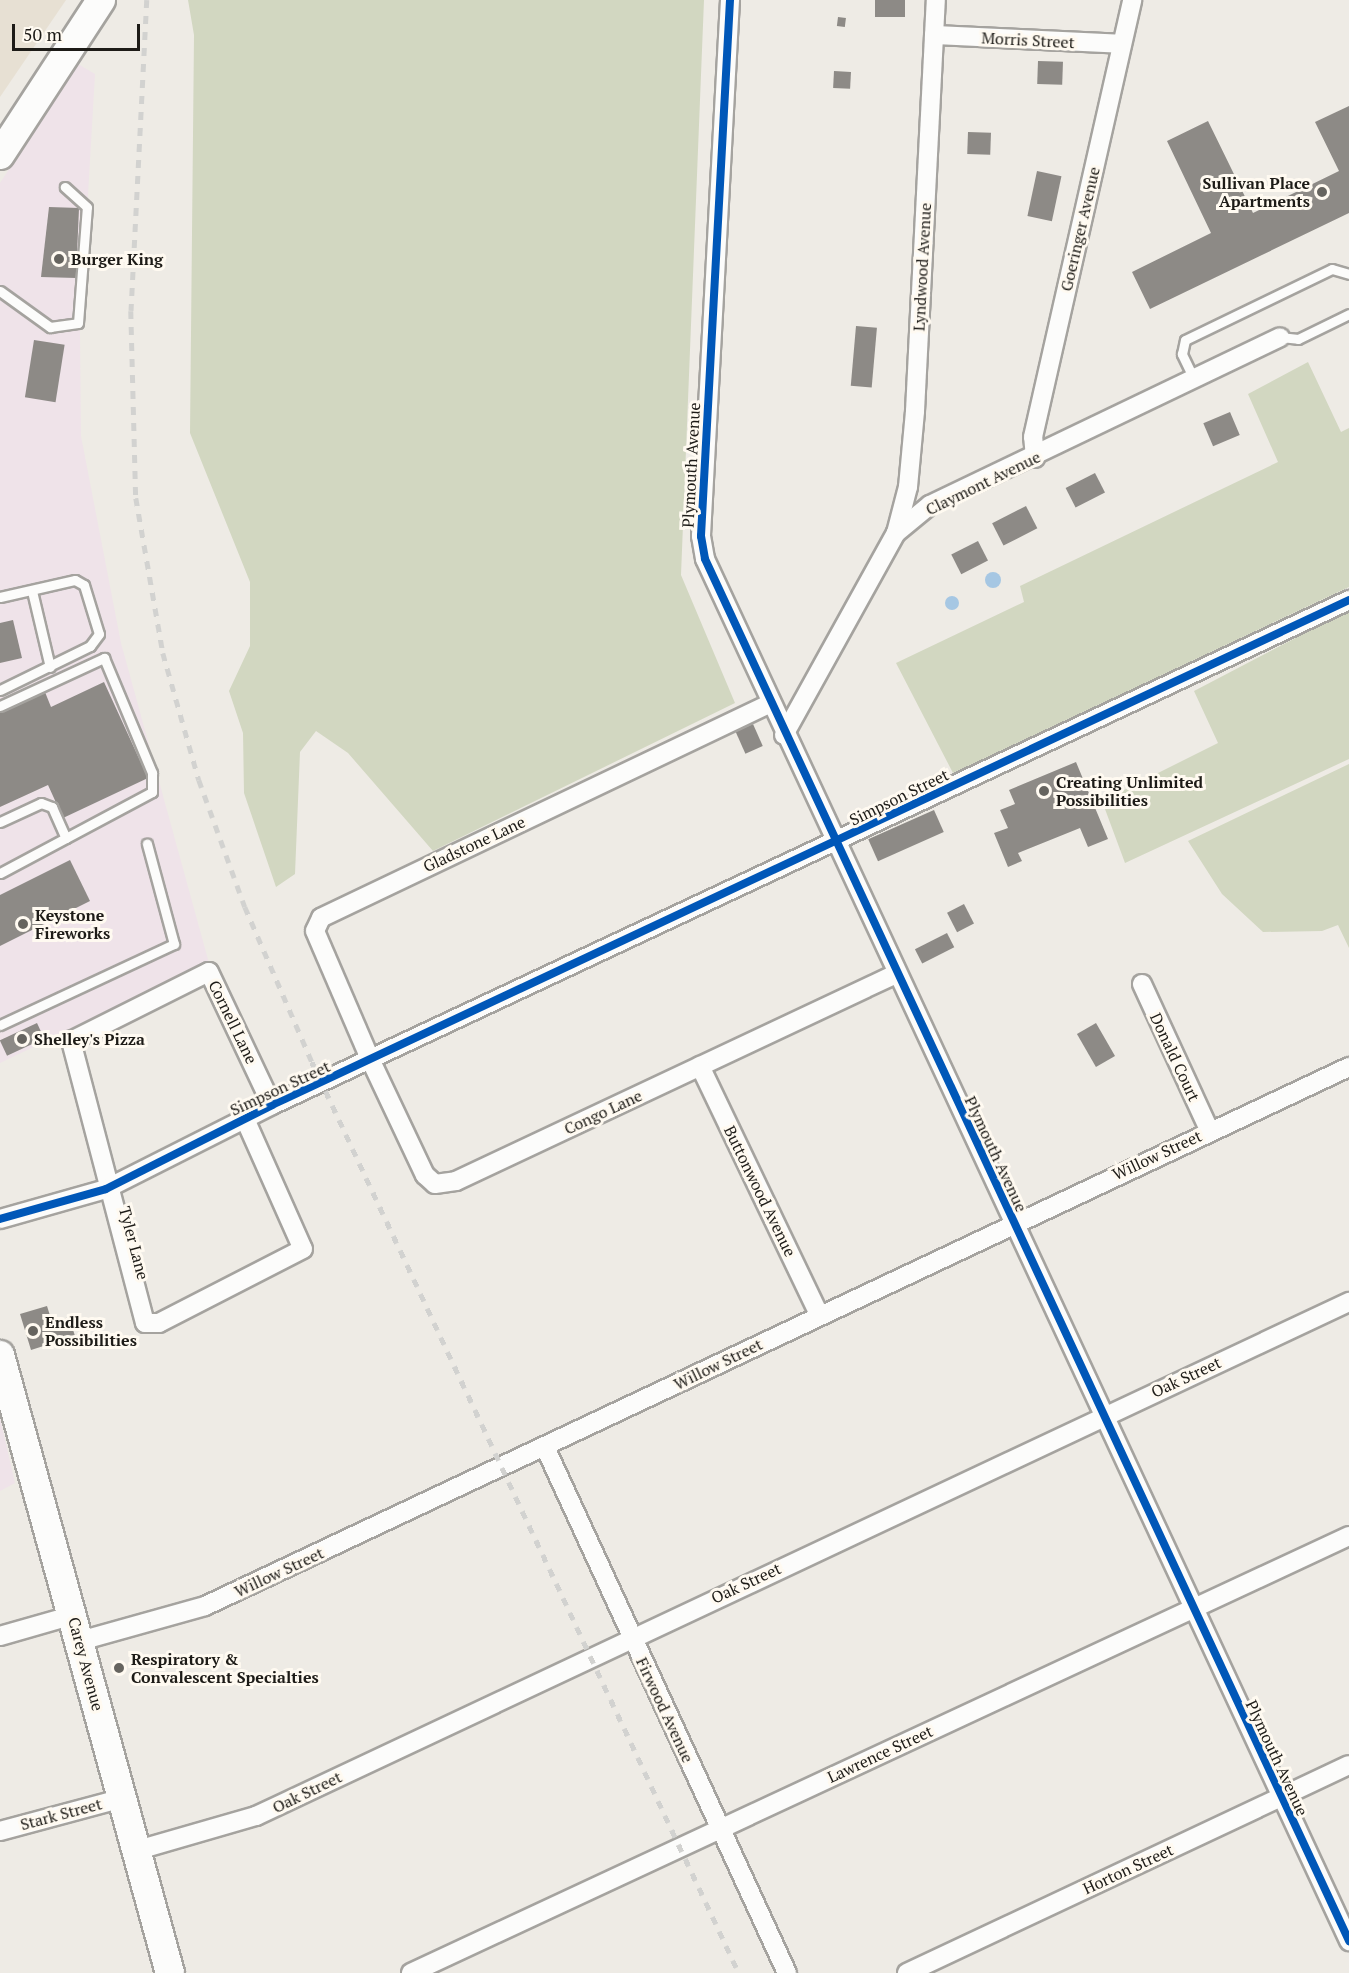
<!DOCTYPE html>
<style>
body{margin:0}
#map{position:relative;width:1349px;height:1973px;overflow:hidden;background:#eeebe5;font-family:"PT Serif",serif}
div>[style]{position:absolute}
.commercial>*{inset:0;background:#efe3e9}
.built>*{inset:0;background:#e7e0d3}
.green>*{inset:0;background:#d2d7c1}
.water>*{inset:0;background:#a6c7e3}
.round{border-radius:50%}
.building>*{inset:0;background:#8d8a86;transform-origin:0 0}
.roads{filter:drop-shadow(2px 0 #a5a39f) drop-shadow(-2px 0 #a5a39f) drop-shadow(0 2px #a5a39f) drop-shadow(0 -2px #a5a39f)}
.service>*{height:9px;margin:-4.5px;padding:0 4.5px;transform-origin:4.5px;border-radius:4.5px;background:#fcfcfb}
.minor>*{height:18px;margin:-9px;padding:0 9px;transform-origin:9px;border-radius:9px;background:#fcfcfb}
.primary>*{height:28px;margin:-14px;padding:0 14px;transform-origin:14px;border-radius:14px;background:#fcfcfb}
.rail>*{height:4.5px;margin-top:-2.25px;transform-origin:0;background:repeating-linear-gradient(90deg,#d2d2d0 0 8px,transparent 0 16px)}
.cycleway>*{height:8px;margin:-4px;padding:0 4px;transform-origin:4px;border-radius:4px;background:#0057b8}
.dots>*{width:16px;height:16px;translate:-50% -50%;box-sizing:border-box;border:3px solid #fffaf1;border-radius:50%}
span{translate:-50% -50%;white-space:nowrap;text-align:center;line-height:1.15;-webkit-text-stroke:6px #fffaf1;paint-order:stroke}
.street-label{font-size:16px;color:#1d1b17}
.poi-label{font-size:16px;color:#1d1b17;font-weight:700}
.right{translate:-100% -50%;text-align:right}
.left{translate:0 -50%;text-align:left}
.scale{position:absolute;left:12px;top:24px;width:128px;height:27px;box-sizing:border-box;border:3px solid #1d1b17;border-top:0;padding-left:8px;font-size:18px;line-height:21px;white-space:nowrap;color:#1d1b17;-webkit-text-stroke:4px #fffaf1;paint-order:stroke}
</style>
<div id="map">
<div class="commercial">
<div style="clip-path:polygon(78px 64px,95px 74px,80px 333px,81px 436px,121px 643px,209px 963px,0 1063px,0 183px)"></div>
<div style="clip-path:polygon(0 1418px,15px 1483px,0 1491px)"></div>
</div>
<div class="built">
<div style="clip-path:polygon(0 0,66px 0,0 97px)"></div>
</div>
<div class="green">
<div style="clip-path:polygon(188px 0,704px 0,681px 575px,735px 703px,433px 851px,348px 753px,316px 731px,300px 752px,295px 874px,276px 887px,244px 793px,243px 733px,229px 691px,250px 646px,250px 582px,190px 433px,194px 35px)"></div>
<div style="clip-path:polygon(1308px 362px,1341px 432px,1349px 428px,1349px 587px,953px 773px,896px 663px,1024px 602px,1020px 586px,1278px 462px,1248px 394px)"></div>
<div style="clip-path:polygon(1349px 610px,1349px 759px,1125px 863px,1102px 801px,1218px 743px,1194px 691px)"></div>
<div style="clip-path:polygon(1349px 764px,1349px 948px,1338px 925px,1322px 931px,1263px 932px,1222px 894px,1188px 841px)"></div>
</div>
<div class="water">
<div class="round" style="left:985px;top:572px;width:16px;height:16px"></div>
<div class="round" style="left:945px;top:596px;width:14px;height:14px"></div>
</div>
<div class="building">
<div style="left:875px;top:0;width:30px;height:17px"></div>
<div style="left:838px;top:17px;width:8px;height:9px;rotate:7deg"></div>
<div style="left:1038px;top:61px;width:25px;height:23px;rotate:2deg"></div>
<div style="left:834px;top:71px;width:17px;height:17px;rotate:3deg"></div>
<div style="clip-path:polygon(1349px 106px,1349px 213px,1150px 309px,1132px 272px,1211px 233px,1167px 141px,1208px 121px,1253px 213px,1339px 171px,1315px 122px)"></div>
<div style="left:968px;top:132px;width:23px;height:22px;rotate:2deg"></div>
<div style="left:1037px;top:171px;width:25px;height:46px;rotate:12deg"></div>
<div style="clip-path:polygon(49px 207px,79px 208px,76px 278px,41px 277px)"></div>
<div style="left:856px;top:326px;width:21px;height:60px;rotate:5deg"></div>
<div style="left:34px;top:340px;width:31px;height:58px;rotate:9deg"></div>
<div style="left:1230px;top:412px;width:25px;height:29px;rotate:67deg"></div>
<div style="left:1095px;top:473px;width:22px;height:33px;rotate:63deg"></div>
<div style="left:1026px;top:506px;width:25px;height:38px;rotate:63deg"></div>
<div style="left:978px;top:541px;width:22px;height:30px;rotate:63deg"></div>
<div style="clip-path:polygon(13px 620px,22px 658px,0 663px,0 623px)"></div>
<div style="clip-path:polygon(104px 682px,148px 778px,63px 818px,48px 785px,0 807px,0 713px,45px 692px,51px 707px)"></div>
<div style="left:753px;top:724px;width:24px;height:19px;rotate:66deg"></div>
<div style="clip-path:polygon(1076px 762px,1108px 839px,1088px 847px,1080px 828px,1018px 853px,1022px 861px,1008px 867px,994px 833px,1008px 828px,1000px 810px,1015px 804px,1009px 790px)"></div>
<div style="left:934px;top:810px;width:24px;height:72px;rotate:66deg"></div>
<div style="clip-path:polygon(70px 860px,90px 901px,0 946px,0 895px)"></div>
<div style="left:964px;top:904px;width:22px;height:19px;rotate:63deg"></div>
<div style="left:947px;top:933px;width:16px;height:36px;rotate:63deg"></div>
<div style="left:37px;top:1023px;width:17px;height:41px;rotate:65deg"></div>
<div style="left:1096px;top:1023px;width:38px;height:22px;rotate:60deg"></div>
<div style="clip-path:polygon(47px 1306px,52px 1322px,69px 1317px,75px 1336px,31px 1350px,20px 1314px)"></div>
</div>
<div class="roads">
<div class="service">
<div style="left:0;top:291px;width:62px;rotate:35.8deg"></div>
<div style="left:50px;top:327px;width:28px;rotate:-8deg"></div>
<div style="left:78px;top:323px;width:116px;rotate:-85.6deg"></div>
<div style="left:87px;top:207px;width:30px;rotate:-138deg"></div>
<div style="left:1280px;top:337px;width:18px;rotate:6deg"></div>
<div style="left:1298px;top:339px;width:57px;rotate:-26.1deg"></div>
<div style="left:1194px;top:379px;width:28px;rotate:-116deg"></div>
<div style="left:1182px;top:354px;width:14px;rotate:-78deg"></div>
<div style="left:1185px;top:340px;width:163px;rotate:-25.8deg"></div>
<div style="left:1332px;top:269px;width:18px;rotate:16deg"></div>
<div style="left:32px;top:591px;width:78px;rotate:76.7deg"></div>
<div style="left:0;top:597px;width:77px;rotate:-12.8deg"></div>
<div style="left:75px;top:580px;width:10px;rotate:29deg"></div>
<div style="left:84px;top:585px;width:51px;rotate:73deg"></div>
<div style="left:99px;top:634px;width:15px;rotate:127deg"></div>
<div style="left:90px;top:646px;width:100px;rotate:153.9deg"></div>
<div style="left:0;top:706px;width:115px;rotate:-24.8deg"></div>
<div style="left:104px;top:658px;width:125px;rotate:67.3deg"></div>
<div style="left:152px;top:773px;width:19px;rotate:90deg"></div>
<div style="left:152px;top:792px;width:172px;rotate:151.9deg"></div>
<div style="left:0;top:822px;width:45px;rotate:-24.9deg"></div>
<div style="left:41px;top:803px;width:12px;rotate:20deg"></div>
<div style="left:52px;top:807px;width:34px;rotate:66deg"></div>
<div style="left:0;top:1025px;width:192px;rotate:-25deg"></div>
<div style="left:174px;top:944px;width:104px;rotate:-105.1deg"></div>
</div>
<div class="minor">
<div style="left:730px;top:0;width:537px;rotate:93.1deg"></div>
<div style="left:701px;top:536px;width:23px;rotate:80deg"></div>
<div style="left:705px;top:559px;width:1525px;rotate:65.01deg"></div>
<div style="left:934px;top:35px;width:188px;rotate:2.7deg"></div>
<div style="left:1035px;top:458px;width:21px;rotate:-95deg"></div>
<div style="left:1033px;top:437px;width:448px;rotate:-77.2deg"></div>
<div style="left:896px;top:533px;width:48px;rotate:-75.4deg"></div>
<div style="left:908px;top:487px;width:76px;rotate:-84.7deg"></div>
<div style="left:915px;top:411px;width:412px;rotate:-87.1deg"></div>
<div style="left:769px;top:704px;width:496px;rotate:154.5deg"></div>
<div style="left:321px;top:918px;width:14px;rotate:115deg"></div>
<div style="left:315px;top:931px;width:142px;rotate:66.7deg"></div>
<div style="left:371px;top:1061px;width:126px;rotate:64.7deg"></div>
<div style="left:425px;top:1175px;width:13px;rotate:42deg"></div>
<div style="left:435px;top:1184px;width:21px;rotate:-8deg"></div>
<div style="left:456px;top:1181px;width:485px;rotate:-25.2deg"></div>
<div style="left:784px;top:735px;width:231px;rotate:-61deg"></div>
<div style="left:896px;top:533px;width:44px;rotate:-39.5deg"></div>
<div style="left:930px;top:505px;width:388px;rotate:-25.6deg"></div>
<div style="left:1142px;top:984px;width:161px;rotate:65.3deg"></div>
<div style="left:700px;top:1066px;width:277px;rotate:64.4deg"></div>
<div style="left:245px;top:1119px;width:142px;rotate:66deg"></div>
<div style="left:303px;top:1249px;width:162px;rotate:152.8deg"></div>
<div style="left:159px;top:1323px;width:14px;rotate:180deg"></div>
<div style="left:145px;top:1323px;width:292px;rotate:-104.7deg"></div>
<div style="left:71px;top:1041px;width:154px;rotate:-26.6deg"></div>
<div style="left:209px;top:972px;width:147px;rotate:64.7deg"></div>
<div style="left:0;top:1219px;width:110px;rotate:-15.8deg"></div>
<div style="left:106px;top:1189px;width:186px;rotate:-26.8deg"></div>
<div style="left:272px;top:1105px;width:1190px;rotate:-25.12deg"></div>
<div style="left:545px;top:1447px;width:579px;rotate:65.29deg"></div>
<div style="left:0;top:1636px;width:76px;rotate:-16deg"></div>
<div style="left:80px;top:1641px;width:130px;rotate:-15.6deg"></div>
<div style="left:205px;top:1606px;width:1265px;rotate:-25.23deg"></div>
<div style="left:0;top:1831px;width:127px;rotate:-15deg"></div>
<div style="left:138px;top:1850px;width:123px;rotate:-16.1deg"></div>
<div style="left:256px;top:1816px;width:1208px;rotate:-25.19deg"></div>
<div style="left:411px;top:1973px;width:1035px;rotate:-24.98deg"></div>
<div style="left:907px;top:1973px;width:488px;rotate:-25.2deg"></div>
</div>
<div class="primary">
<div style="left:0;top:155px;width:185px;rotate:-56.9deg"></div>
<div style="left:0;top:1355px;width:641px;rotate:74.62deg"></div>
</div>
</div>
<div class="rail">
<div style="left:147px;top:0;width:311px;rotate:92.9deg"></div>
<div style="left:131px;top:311px;width:187px;rotate:88.5deg"></div>
<div style="left:136px;top:498px;width:157px;rotate:80.1deg"></div>
<div style="left:163px;top:653px;width:132px;rotate:74.2deg"></div>
<div style="left:199px;top:780px;width:135px;rotate:70.1deg"></div>
<div style="left:245px;top:907px;width:169px;rotate:66.6deg"></div>
<div style="left:312px;top:1062px;width:1006px;rotate:64.89deg"></div>
</div>
<div class="cycleway">
<div style="left:730px;top:0;width:537px;rotate:93.1deg"></div>
<div style="left:701px;top:536px;width:23px;rotate:80deg"></div>
<div style="left:705px;top:559px;width:1525px;rotate:65.01deg"></div>
<div style="left:0;top:1219px;width:110px;rotate:-15.8deg"></div>
<div style="left:106px;top:1189px;width:186px;rotate:-26.8deg"></div>
<div style="left:272px;top:1105px;width:1190px;rotate:-25.12deg"></div>
</div>
<div class="dots">
<div style="left:1322px;top:192px;background:#66645f"></div>
<div style="left:59px;top:259px;background:#66645f"></div>
<div style="left:1044px;top:791px;background:#66645f"></div>
<div style="left:23px;top:924px;background:#66645f"></div>
<div style="left:22px;top:1039px;background:#66645f"></div>
<div style="left:33px;top:1331px;background:#66645f"></div>
<div style="left:119px;top:1668px;background:#66645f"></div>
</div>
<div class="street-label">
<span style="left:1028px;top:40px;rotate:3deg">Morris Street</span>
<span style="left:1080px;top:229px;rotate:-77deg">Goeringer Avenue</span>
<span style="left:922px;top:267px;rotate:-87deg">Lyndwood Avenue</span>
<span style="left:691px;top:465px;rotate:-87deg">Plymouth Avenue</span>
<span style="left:983px;top:483px;rotate:-26deg">Claymont Avenue</span>
<span style="left:899px;top:797px;rotate:-26deg">Simpson Street</span>
<span style="left:474px;top:844px;rotate:-25deg">Gladstone Lane</span>
<span style="left:233px;top:1022px;rotate:64deg">Cornell Lane</span>
<span style="left:1175px;top:1057px;rotate:65deg">Donald Court</span>
<span style="left:280px;top:1088px;rotate:-25deg">Simpson Street</span>
<span style="left:603px;top:1112px;rotate:-25deg">Congo Lane</span>
<span style="left:996px;top:1154px;rotate:65deg">Plymouth Avenue</span>
<span style="left:1157px;top:1155px;rotate:-25deg">Willow Street</span>
<span style="left:760px;top:1191px;rotate:64deg">Buttonwood Avenue</span>
<span style="left:134px;top:1243px;rotate:75deg">Tyler Lane</span>
<span style="left:718px;top:1364px;rotate:-26deg">Willow Street</span>
<span style="left:1186px;top:1377px;rotate:-25deg">Oak Street</span>
<span style="left:279px;top:1572px;rotate:-25deg">Willow Street</span>
<span style="left:746px;top:1583px;rotate:-25deg">Oak Street</span>
<span style="left:86px;top:1664px;rotate:75deg">Carey Avenue</span>
<span style="left:665px;top:1710px;rotate:65deg">Firwood Avenue</span>
<span style="left:880px;top:1754px;rotate:-25deg">Lawrence Street</span>
<span style="left:1277px;top:1758px;rotate:65deg">Plymouth Avenue</span>
<span style="left:307px;top:1792px;rotate:-26deg">Oak Street</span>
<span style="left:61px;top:1814px;rotate:-15deg">Stark Street</span>
<span style="left:1128px;top:1869px;rotate:-25deg">Horton Street</span>
</div>
<div class="poi-label">
<span class="right" style="left:1310px;top:192px">Sullivan Place<br>Apartments</span>
<span class="left" style="left:71px;top:259px">Burger King</span>
<span class="left" style="left:1056px;top:791px">Creating Unlimited<br>Possibilities</span>
<span class="left" style="left:35px;top:924px">Keystone<br>Fireworks</span>
<span class="left" style="left:34px;top:1039px">Shelley's Pizza</span>
<span class="left" style="left:45px;top:1331px">Endless<br>Possibilities</span>
<span class="left" style="left:131px;top:1668px">Respiratory &amp;<br>Convalescent Specialties</span>
</div>
<div class="scale">50 m</div>
</div>
